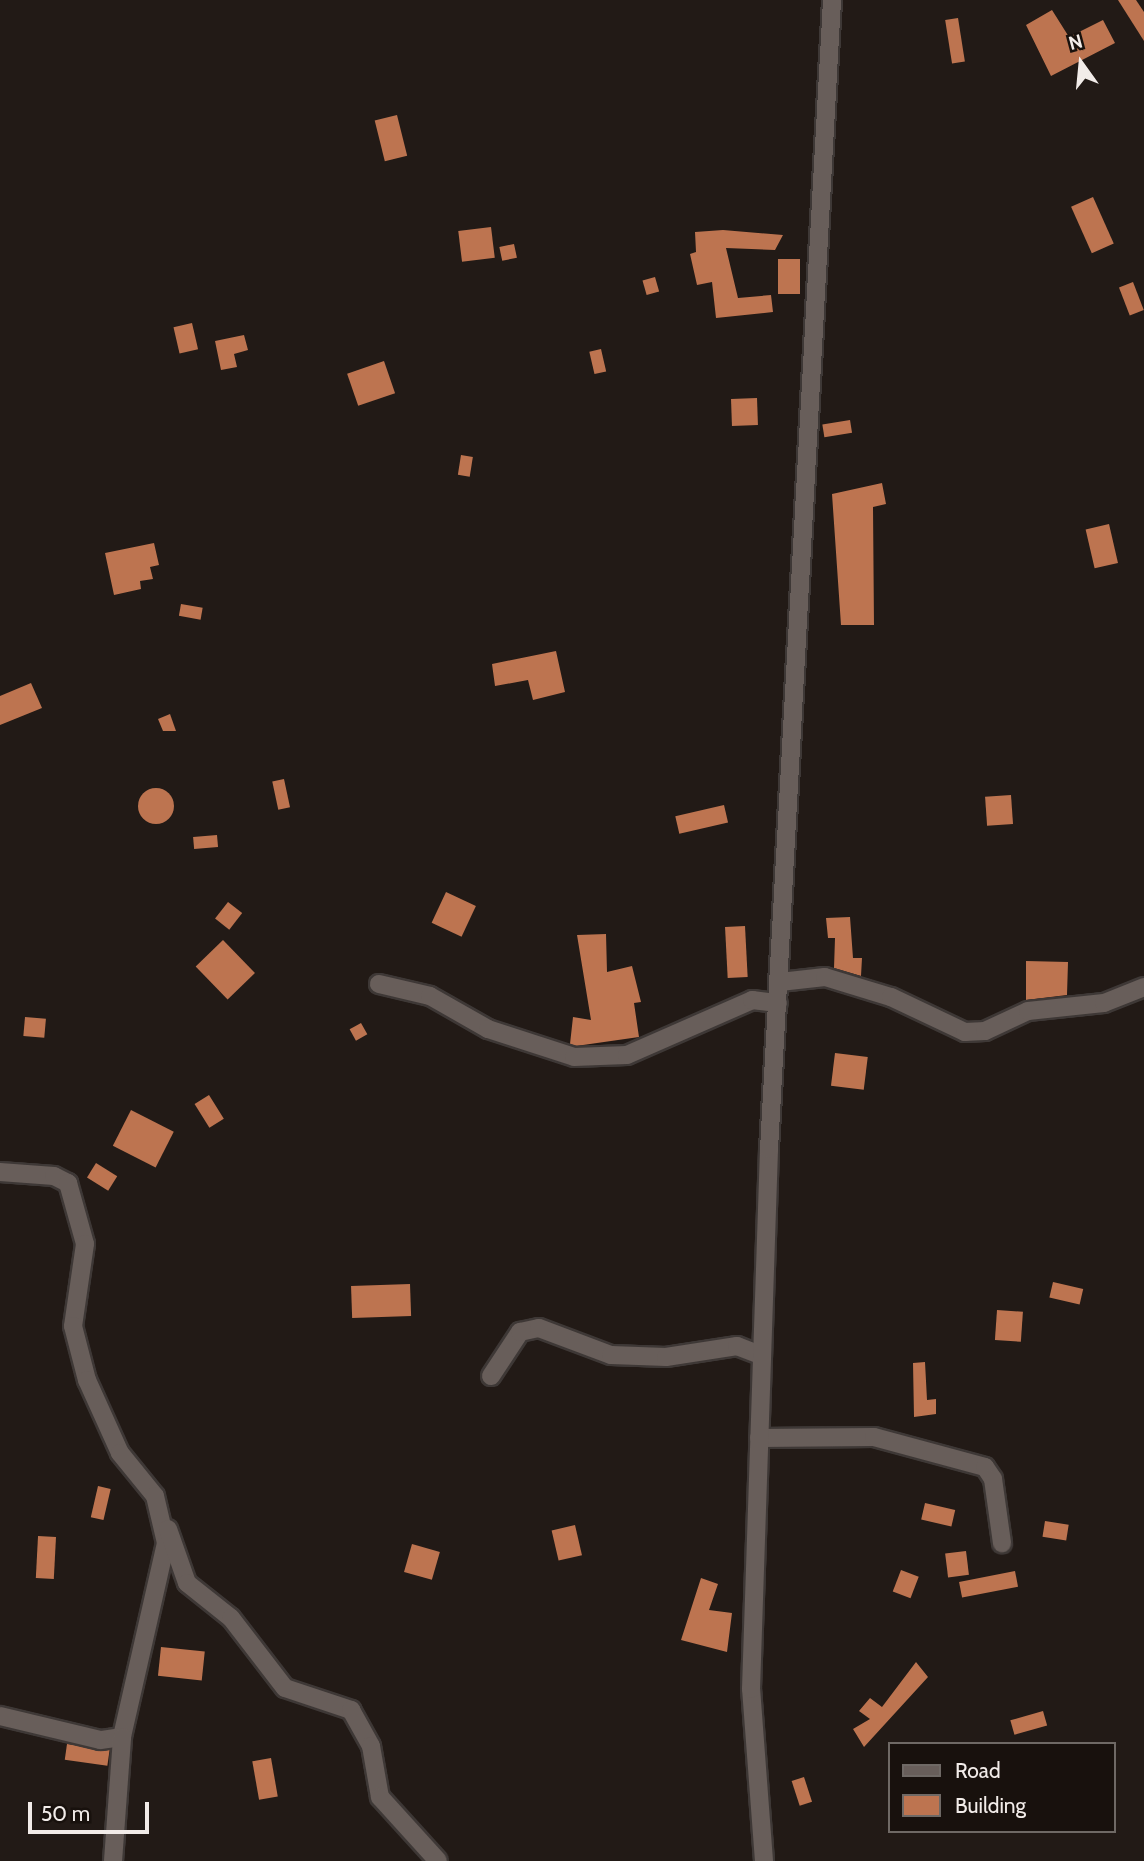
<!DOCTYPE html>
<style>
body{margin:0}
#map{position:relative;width:1144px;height:1861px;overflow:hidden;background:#221a16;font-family:Cabin,sans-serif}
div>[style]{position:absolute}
.building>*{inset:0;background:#bd7450;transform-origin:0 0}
.round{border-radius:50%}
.roads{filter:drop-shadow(2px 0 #3e3836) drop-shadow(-2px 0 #3e3836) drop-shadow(0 2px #3e3836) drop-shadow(0 -2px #3e3836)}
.minor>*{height:18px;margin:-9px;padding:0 9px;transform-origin:9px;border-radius:9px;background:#685e5a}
span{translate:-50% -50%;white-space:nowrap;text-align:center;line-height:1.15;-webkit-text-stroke:7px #18110d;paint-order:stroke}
.legend{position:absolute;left:888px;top:1742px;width:228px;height:91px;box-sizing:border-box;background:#18110d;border:2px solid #6f6965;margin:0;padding:9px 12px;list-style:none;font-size:21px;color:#f2ece9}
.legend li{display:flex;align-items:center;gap:14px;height:35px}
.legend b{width:35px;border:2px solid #6f6965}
.north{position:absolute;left:1046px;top:28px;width:70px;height:70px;-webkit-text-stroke:5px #18110d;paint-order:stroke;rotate:345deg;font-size:19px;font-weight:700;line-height:28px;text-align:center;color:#f2ece9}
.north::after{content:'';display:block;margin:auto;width:24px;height:32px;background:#f2ece9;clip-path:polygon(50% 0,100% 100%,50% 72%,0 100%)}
.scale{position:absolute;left:28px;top:1802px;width:121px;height:32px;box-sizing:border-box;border:4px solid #f2ece9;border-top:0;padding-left:9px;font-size:21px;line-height:24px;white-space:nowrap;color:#f2ece9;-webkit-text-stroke:5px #18110d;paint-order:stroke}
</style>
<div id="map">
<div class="building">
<div style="clip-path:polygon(1118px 0,1136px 0,1144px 12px,1144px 41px)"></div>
<div style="clip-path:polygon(1052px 10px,1069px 37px,1103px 20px,1115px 43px,1051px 76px,1026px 25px)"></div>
<div style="left:958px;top:18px;width:44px;height:13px;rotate:81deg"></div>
<div style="left:397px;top:115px;width:42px;height:23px;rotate:76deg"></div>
<div style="left:1093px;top:197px;width:51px;height:24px;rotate:66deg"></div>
<div style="left:491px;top:227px;width:31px;height:33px;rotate:83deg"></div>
<div style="clip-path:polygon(723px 230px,783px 235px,775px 250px,726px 248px,738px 298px,771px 295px,773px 312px,716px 318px,712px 282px,697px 285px,690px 254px,696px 252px,695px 232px)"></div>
<div style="left:514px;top:244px;width:14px;height:15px;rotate:78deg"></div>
<div style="left:778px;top:259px;width:22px;height:35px"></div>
<div style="left:655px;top:277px;width:15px;height:13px;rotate:74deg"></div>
<div style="left:1133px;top:282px;width:30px;height:15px;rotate:69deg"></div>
<div style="left:192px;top:323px;width:27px;height:19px;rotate:77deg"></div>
<div style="clip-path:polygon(244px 335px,248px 350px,234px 354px,237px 367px,221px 370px,215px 341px)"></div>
<div style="left:601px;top:349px;width:23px;height:12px;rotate:77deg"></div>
<div style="left:384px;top:361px;width:34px;height:39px;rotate:71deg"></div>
<div style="left:757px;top:398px;width:27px;height:26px;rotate:88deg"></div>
<div style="left:850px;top:420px;width:13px;height:28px;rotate:81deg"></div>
<div style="left:461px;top:455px;width:12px;height:20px;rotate:9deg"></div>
<div style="clip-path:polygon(882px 483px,886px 504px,873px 507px,874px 625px,841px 625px,832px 494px)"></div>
<div style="left:1109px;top:524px;width:40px;height:24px;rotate:77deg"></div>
<div style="clip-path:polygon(154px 543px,159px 565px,150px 567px,153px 579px,140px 581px,141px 589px,114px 595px,105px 553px)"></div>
<div style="left:181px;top:604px;width:22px;height:12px;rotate:10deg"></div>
<div style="clip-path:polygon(556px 651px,565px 692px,533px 700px,528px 680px,495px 686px,492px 664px)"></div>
<div style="clip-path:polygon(31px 683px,42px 708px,0 725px,0 696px)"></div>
<div style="clip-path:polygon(170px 714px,176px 731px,163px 731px,158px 719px)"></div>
<div style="left:284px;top:779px;width:29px;height:12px;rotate:78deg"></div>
<div class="round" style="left:138px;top:788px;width:36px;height:36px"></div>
<div style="left:1011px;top:795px;width:29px;height:26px;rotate:86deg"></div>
<div style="left:724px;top:805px;width:18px;height:50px;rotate:77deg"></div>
<div style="left:217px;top:835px;width:12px;height:24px;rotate:85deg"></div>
<div style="left:446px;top:892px;width:33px;height:34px;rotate:25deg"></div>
<div style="left:228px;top:902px;width:18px;height:21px;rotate:38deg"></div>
<div style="clip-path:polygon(850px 917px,853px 958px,862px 958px,861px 976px,834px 968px,835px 938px,828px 938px,826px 918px)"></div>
<div style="left:745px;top:926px;width:51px;height:20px;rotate:87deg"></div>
<div style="clip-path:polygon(606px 934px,607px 972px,632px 966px,641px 1002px,634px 1003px,639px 1037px,576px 1046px,570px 1044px,573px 1017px,591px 1020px,577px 935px)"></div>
<div style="left:223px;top:940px;width:46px;height:38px;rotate:46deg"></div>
<div style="clip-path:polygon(1026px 961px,1068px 962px,1067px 995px,1026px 1000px)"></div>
<div style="left:25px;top:1017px;width:21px;height:19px;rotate:5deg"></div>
<div style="left:361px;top:1023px;width:13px;height:13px;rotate:61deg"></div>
<div style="left:835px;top:1053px;width:33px;height:33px;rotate:7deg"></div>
<div style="left:209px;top:1095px;width:28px;height:17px;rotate:58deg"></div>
<div style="left:131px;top:1110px;width:48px;height:40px;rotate:27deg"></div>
<div style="left:96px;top:1163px;width:25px;height:17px;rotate:32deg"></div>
<div style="left:1053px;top:1282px;width:31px;height:16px;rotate:13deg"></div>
<div style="left:410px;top:1284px;width:32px;height:59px;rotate:88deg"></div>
<div style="left:997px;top:1310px;width:26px;height:30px;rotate:4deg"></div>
<div style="clip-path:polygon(925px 1362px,927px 1400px,936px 1399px,936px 1414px,914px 1417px,913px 1363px)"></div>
<div style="left:98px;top:1486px;width:13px;height:32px;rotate:13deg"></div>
<div style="left:925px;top:1503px;width:31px;height:17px;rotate:13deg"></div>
<div style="left:1045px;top:1521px;width:24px;height:16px;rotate:9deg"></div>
<div style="left:575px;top:1525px;width:31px;height:24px;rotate:77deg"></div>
<div style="left:56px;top:1537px;width:42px;height:18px;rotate:93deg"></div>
<div style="left:412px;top:1544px;width:29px;height:29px;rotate:16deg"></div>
<div style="left:966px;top:1551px;width:24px;height:21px;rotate:83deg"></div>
<div style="left:901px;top:1570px;width:19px;height:23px;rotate:21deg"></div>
<div style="left:1015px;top:1571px;width:16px;height:57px;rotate:79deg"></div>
<div style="clip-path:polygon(701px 1578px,718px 1584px,709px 1610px,732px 1613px,727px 1652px,681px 1640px)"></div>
<div style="left:161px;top:1647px;width:44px;height:29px;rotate:6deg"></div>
<div style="clip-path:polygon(916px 1662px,928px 1677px,864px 1747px,853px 1729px,870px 1719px,859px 1711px,870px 1698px,882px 1707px)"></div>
<div style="left:1043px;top:1711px;width:15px;height:34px;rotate:74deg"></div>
<div style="left:67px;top:1744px;width:43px;height:16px;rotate:8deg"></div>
<div style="left:271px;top:1758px;width:39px;height:19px;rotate:80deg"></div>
<div style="left:804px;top:1777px;width:26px;height:13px;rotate:72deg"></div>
</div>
<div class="roads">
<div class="minor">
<div style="left:780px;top:982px;width:45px;rotate:-6.3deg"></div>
<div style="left:825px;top:977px;width:69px;rotate:16.9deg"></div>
<div style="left:891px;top:997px;width:82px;rotate:25.3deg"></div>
<div style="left:965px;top:1032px;width:20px;rotate:-3deg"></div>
<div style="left:985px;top:1031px;width:47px;rotate:-24.9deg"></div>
<div style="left:1028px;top:1011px;width:76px;rotate:-6deg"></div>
<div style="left:1104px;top:1003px;width:43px;rotate:-21.8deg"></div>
<div style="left:379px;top:984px;width:52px;rotate:13.2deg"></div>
<div style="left:430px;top:996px;width:67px;rotate:29.6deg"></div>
<div style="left:488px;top:1029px;width:90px;rotate:18deg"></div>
<div style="left:574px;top:1057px;width:53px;rotate:-2.2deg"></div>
<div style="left:627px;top:1055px;width:137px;rotate:-23.7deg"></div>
<div style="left:752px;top:1000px;width:26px;rotate:7deg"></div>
<div style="left:0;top:1172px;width:54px;rotate:4.2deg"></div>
<div style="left:54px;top:1176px;width:16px;rotate:27deg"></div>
<div style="left:68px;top:1183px;width:63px;rotate:74.4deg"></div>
<div style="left:85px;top:1244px;width:83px;rotate:98.3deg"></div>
<div style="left:73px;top:1326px;width:56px;rotate:75.5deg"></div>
<div style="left:87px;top:1380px;width:80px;rotate:65.7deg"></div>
<div style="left:120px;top:1453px;width:55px;rotate:50.9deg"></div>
<div style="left:155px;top:1496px;width:48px;rotate:76.8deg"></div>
<div style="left:166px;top:1543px;width:199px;rotate:102.8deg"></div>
<div style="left:122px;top:1737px;width:22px;rotate:172deg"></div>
<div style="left:100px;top:1740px;width:103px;rotate:-166.5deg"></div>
<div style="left:491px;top:1376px;width:53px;rotate:-56.6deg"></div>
<div style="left:520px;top:1332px;width:19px;rotate:-12deg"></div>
<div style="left:539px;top:1328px;width:77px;rotate:20.6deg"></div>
<div style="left:611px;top:1355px;width:55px;rotate:2.1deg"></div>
<div style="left:666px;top:1357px;width:72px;rotate:-8.8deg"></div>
<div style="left:737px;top:1346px;width:26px;rotate:21deg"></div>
<div style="left:759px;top:1438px;width:115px;rotate:-0.5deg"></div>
<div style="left:874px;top:1437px;width:115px;rotate:15.1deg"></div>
<div style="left:985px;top:1467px;width:14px;rotate:56deg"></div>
<div style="left:993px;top:1479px;width:65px;rotate:82deg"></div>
<div style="left:168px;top:1529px;width:57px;rotate:70.6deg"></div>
<div style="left:187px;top:1583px;width:56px;rotate:38.5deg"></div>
<div style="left:231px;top:1618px;width:88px;rotate:52.4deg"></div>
<div style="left:285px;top:1688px;width:70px;rotate:18.4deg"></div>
<div style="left:351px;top:1710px;width:41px;rotate:60.9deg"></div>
<div style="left:371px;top:1746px;width:52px;rotate:80deg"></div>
<div style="left:380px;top:1797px;width:86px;rotate:47.8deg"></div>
<div style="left:113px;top:1861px;width:124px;rotate:-85.8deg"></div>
<div style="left:764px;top:1861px;width:172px;rotate:-94.3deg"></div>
<div style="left:751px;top:1689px;width:540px;rotate:-88.09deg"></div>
<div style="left:769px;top:1149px;width:1151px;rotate:-86.86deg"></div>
</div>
</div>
<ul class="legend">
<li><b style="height:9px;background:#685e5a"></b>Road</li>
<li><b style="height:19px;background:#bd7450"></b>Building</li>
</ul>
<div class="north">N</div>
<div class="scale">50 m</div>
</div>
